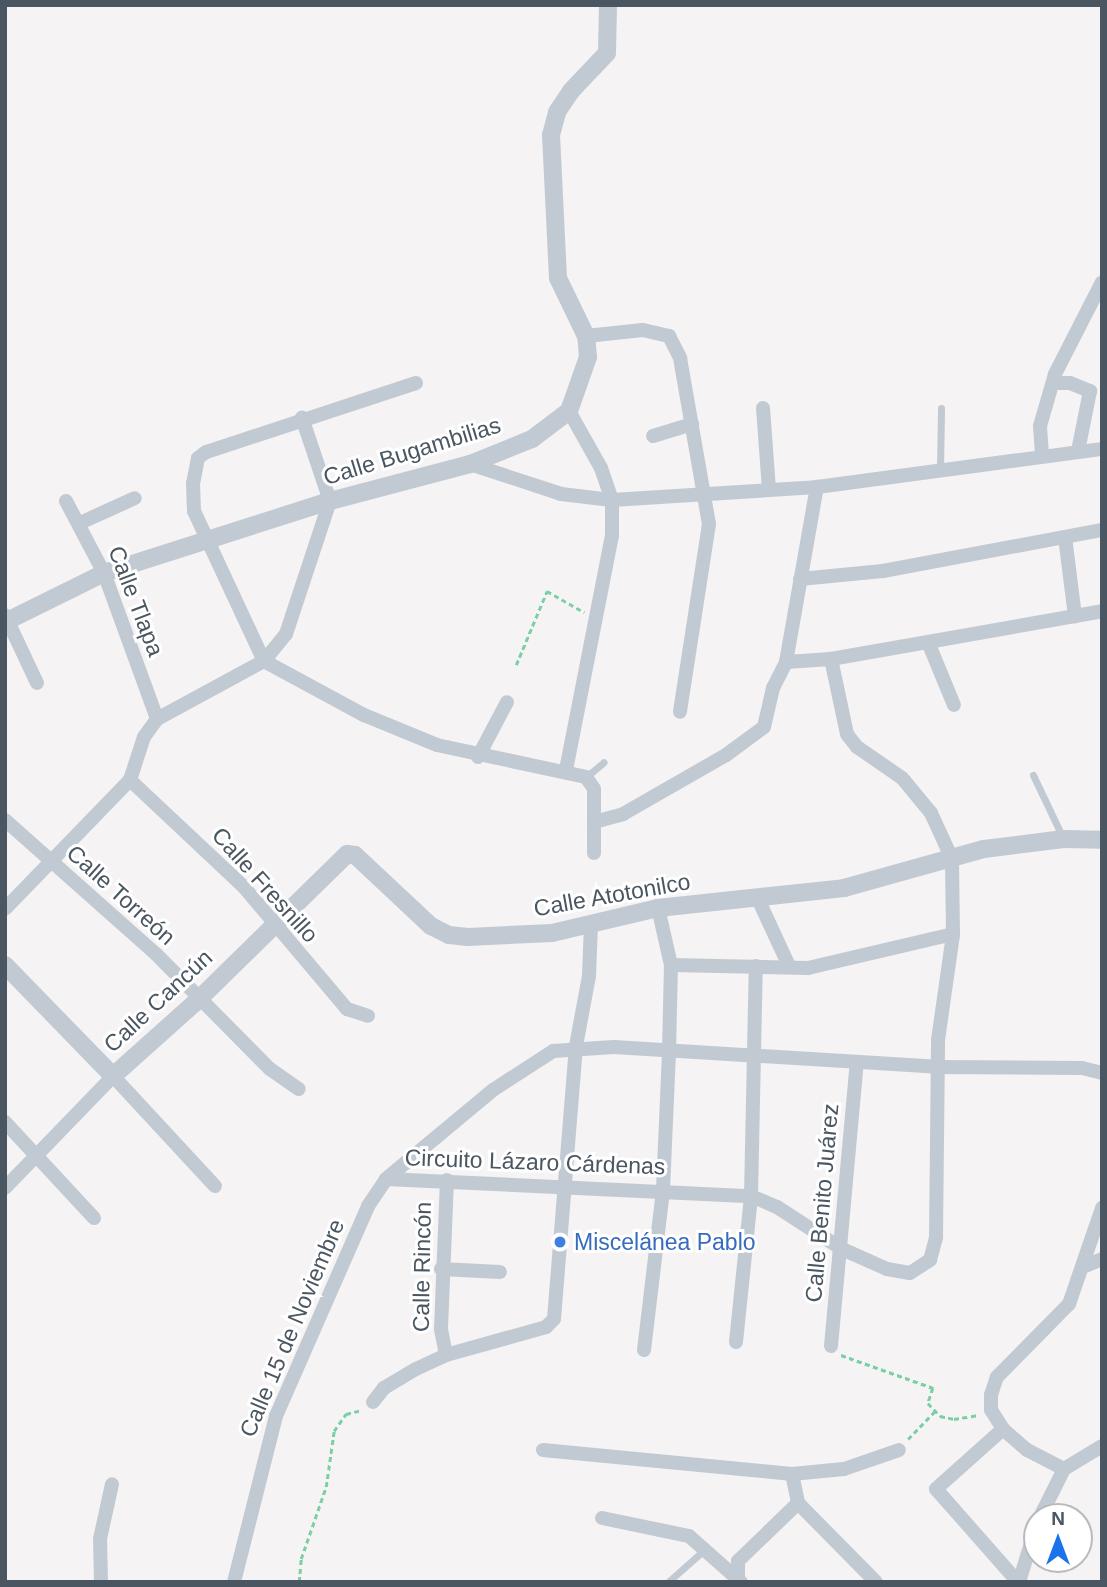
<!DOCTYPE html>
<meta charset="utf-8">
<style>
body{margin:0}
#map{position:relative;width:1107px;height:1587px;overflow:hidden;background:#f5f3f3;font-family:Helvetica,sans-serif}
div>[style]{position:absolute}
.path>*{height:2.5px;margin-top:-1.25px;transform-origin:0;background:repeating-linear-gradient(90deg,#7ad0a6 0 5px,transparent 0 8.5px)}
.service>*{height:7px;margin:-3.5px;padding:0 3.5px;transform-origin:3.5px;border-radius:3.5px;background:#c1cad2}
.minor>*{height:14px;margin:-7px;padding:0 7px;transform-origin:7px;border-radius:7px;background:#c1cad2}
.tertiary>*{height:18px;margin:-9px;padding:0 9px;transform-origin:9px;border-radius:9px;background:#c1cad2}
.dots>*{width:19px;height:19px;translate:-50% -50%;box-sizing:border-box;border:4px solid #fff;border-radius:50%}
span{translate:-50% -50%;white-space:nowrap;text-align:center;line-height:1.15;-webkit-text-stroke:6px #fff;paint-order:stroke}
.street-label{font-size:23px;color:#4a5661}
.shop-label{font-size:23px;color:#366cbe}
.left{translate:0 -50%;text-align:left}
.frame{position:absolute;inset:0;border:7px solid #4a5661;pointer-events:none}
.north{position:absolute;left:1023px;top:1503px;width:70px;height:70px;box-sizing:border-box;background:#fff;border:2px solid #b7bbc0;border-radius:50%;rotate:0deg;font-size:19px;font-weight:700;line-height:28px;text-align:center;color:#4a5661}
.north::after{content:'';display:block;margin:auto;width:24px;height:32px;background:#1a73e8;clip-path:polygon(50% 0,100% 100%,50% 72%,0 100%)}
</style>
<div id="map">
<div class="path">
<div style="left:516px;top:665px;width:80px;rotate:-67.3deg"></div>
<div style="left:547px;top:591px;width:43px;rotate:29.6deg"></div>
<div style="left:841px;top:1355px;width:98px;rotate:19.7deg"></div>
<div style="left:933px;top:1388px;width:16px;rotate:108deg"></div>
<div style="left:928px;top:1403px;width:18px;rotate:47deg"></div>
<div style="left:940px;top:1416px;width:14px;rotate:12deg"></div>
<div style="left:954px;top:1419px;width:25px;rotate:-9deg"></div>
<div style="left:908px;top:1439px;width:39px;rotate:-46deg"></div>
<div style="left:299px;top:1582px;width:23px;rotate:-85deg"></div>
<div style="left:301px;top:1559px;width:76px;rotate:-70.9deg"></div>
<div style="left:326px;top:1487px;width:57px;rotate:-81.9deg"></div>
<div style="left:334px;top:1431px;width:21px;rotate:-55deg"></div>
<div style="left:346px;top:1414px;width:16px;rotate:-14deg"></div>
</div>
<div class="service">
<div style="left:940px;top:468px;width:60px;rotate:-89deg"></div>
<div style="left:1033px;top:775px;width:70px;rotate:64.5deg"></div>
<div style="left:586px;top:777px;width:23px;rotate:-40deg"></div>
<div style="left:668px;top:1582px;width:48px;rotate:-41.6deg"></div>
</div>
<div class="minor">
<div style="left:586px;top:336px;width:57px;rotate:-6deg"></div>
<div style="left:643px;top:330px;width:27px;rotate:13deg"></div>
<div style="left:669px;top:336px;width:25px;rotate:63deg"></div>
<div style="left:680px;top:358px;width:169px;rotate:80.1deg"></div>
<div style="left:709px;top:524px;width:190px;rotate:98.8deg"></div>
<div style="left:416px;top:383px;width:221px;rotate:161.8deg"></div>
<div style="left:206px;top:452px;width:10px;rotate:143deg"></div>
<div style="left:198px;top:458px;width:25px;rotate:101deg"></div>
<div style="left:193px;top:483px;width:28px;rotate:88deg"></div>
<div style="left:194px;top:511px;width:166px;rotate:65deg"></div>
<div style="left:264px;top:661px;width:114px;rotate:28.4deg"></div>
<div style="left:364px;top:715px;width:79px;rotate:22.3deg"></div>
<div style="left:437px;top:745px;width:152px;rotate:12.1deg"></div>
<div style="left:586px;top:777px;width:14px;rotate:56deg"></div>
<div style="left:594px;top:789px;width:64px;rotate:90deg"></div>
<div style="left:1055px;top:383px;width:15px"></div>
<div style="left:1070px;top:383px;width:22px;rotate:22deg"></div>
<div style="left:1090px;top:391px;width:61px;rotate:101.3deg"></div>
<div style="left:763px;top:408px;width:82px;rotate:85.8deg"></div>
<div style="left:653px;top:436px;width:41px;rotate:-17.1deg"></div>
<div style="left:1042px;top:455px;width:29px;rotate:-94deg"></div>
<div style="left:1040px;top:426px;width:54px;rotate:-73.9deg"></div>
<div style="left:1055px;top:374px;width:103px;rotate:-62.9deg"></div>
<div style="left:470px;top:464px;width:96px;rotate:18.2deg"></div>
<div style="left:561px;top:494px;width:51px;rotate:6.7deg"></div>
<div style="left:612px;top:500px;width:205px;rotate:-3.6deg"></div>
<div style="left:817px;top:487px;width:288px;rotate:-7.6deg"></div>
<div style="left:66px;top:501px;width:81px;rotate:62.2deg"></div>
<div style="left:104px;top:573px;width:155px;rotate:70deg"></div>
<div style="left:80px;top:523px;width:60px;rotate:-24.4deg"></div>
<div style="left:1065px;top:537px;width:80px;rotate:82.8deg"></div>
<div style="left:800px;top:579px;width:83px;rotate:-5.5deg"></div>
<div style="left:883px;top:571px;width:223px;rotate:-10.6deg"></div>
<div style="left:5px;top:615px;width:75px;rotate:64.8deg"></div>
<div style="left:928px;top:642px;width:68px;rotate:67.6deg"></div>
<div style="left:786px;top:662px;width:45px;rotate:-3.8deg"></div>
<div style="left:831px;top:659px;width:275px;rotate:-10deg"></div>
<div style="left:478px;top:757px;width:62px;rotate:-62.2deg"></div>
<div style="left:566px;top:770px;width:239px;rotate:-78.9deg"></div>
<div style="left:612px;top:535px;width:35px;rotate:-90deg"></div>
<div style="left:612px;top:500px;width:34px;rotate:-109deg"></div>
<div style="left:601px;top:468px;width:65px;rotate:-119.3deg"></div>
<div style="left:130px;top:780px;width:155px;rotate:43.2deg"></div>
<div style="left:243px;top:886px;width:161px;rotate:49.8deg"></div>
<div style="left:347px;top:1009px;width:22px;rotate:18deg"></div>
<div style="left:5px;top:820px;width:202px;rotate:41.6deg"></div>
<div style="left:156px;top:954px;width:162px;rotate:45.3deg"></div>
<div style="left:270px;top:1069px;width:35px;rotate:35deg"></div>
<div style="left:594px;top:822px;width:30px;rotate:-15deg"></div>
<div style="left:623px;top:814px;width:119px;rotate:-29.8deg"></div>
<div style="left:726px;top:755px;width:47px;rotate:-36.4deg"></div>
<div style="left:764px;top:727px;width:40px;rotate:-77deg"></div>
<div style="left:773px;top:688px;width:29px;rotate:-63deg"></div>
<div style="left:786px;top:662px;width:178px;rotate:-80deg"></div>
<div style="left:759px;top:901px;width:72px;rotate:65.2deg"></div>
<div style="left:5px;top:909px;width:180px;rotate:-45.9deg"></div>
<div style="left:130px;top:780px;width:45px;rotate:-72deg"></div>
<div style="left:144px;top:737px;width:22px;rotate:-54deg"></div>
<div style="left:157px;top:719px;width:122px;rotate:-28.5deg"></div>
<div style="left:264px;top:661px;width:35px;rotate:-51deg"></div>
<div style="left:286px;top:634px;width:140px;rotate:-71.7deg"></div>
<div style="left:330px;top:501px;width:88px;rotate:-108.6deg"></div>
<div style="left:671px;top:965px;width:137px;rotate:1.3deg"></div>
<div style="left:808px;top:968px;width:149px;rotate:-13.2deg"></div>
<div style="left:5px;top:1122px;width:131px;rotate:47.2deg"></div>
<div style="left:386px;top:1179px;width:365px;rotate:2.7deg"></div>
<div style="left:751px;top:1196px;width:28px;rotate:23deg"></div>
<div style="left:777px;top:1207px;width:77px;rotate:32.9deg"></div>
<div style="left:842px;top:1249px;width:49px;rotate:24deg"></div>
<div style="left:887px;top:1269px;width:23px;rotate:10deg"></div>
<div style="left:910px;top:1273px;width:24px;rotate:-33deg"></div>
<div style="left:930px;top:1260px;width:24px;rotate:-75deg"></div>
<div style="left:936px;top:1237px;width:197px;rotate:-89.4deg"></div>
<div style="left:938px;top:1040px;width:107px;rotate:-81.9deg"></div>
<div style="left:953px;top:934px;width:75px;rotate:-90.8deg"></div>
<div style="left:952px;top:859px;width:51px;rotate:-114.5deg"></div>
<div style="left:931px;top:813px;width:45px;rotate:-129.6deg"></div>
<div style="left:902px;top:778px;width:55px;rotate:-145.4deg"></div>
<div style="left:857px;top:747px;width:16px;rotate:-128deg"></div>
<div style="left:847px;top:734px;width:77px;rotate:-102deg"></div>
<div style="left:5px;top:1188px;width:156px;rotate:-46deg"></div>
<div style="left:113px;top:1076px;width:150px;rotate:47.2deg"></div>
<div style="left:1085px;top:1266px;width:18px;rotate:-22deg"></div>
<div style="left:441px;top:1269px;width:59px;rotate:2.9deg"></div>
<div style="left:736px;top:1342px;width:147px;rotate:-84.1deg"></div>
<div style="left:751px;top:1196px;width:230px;rotate:-88.8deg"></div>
<div style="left:831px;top:1346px;width:284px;rotate:-84.8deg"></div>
<div style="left:644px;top:1350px;width:161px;rotate:-83.2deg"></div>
<div style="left:663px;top:1190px;width:138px;rotate:-87.5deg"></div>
<div style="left:669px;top:1052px;width:87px;rotate:-88.7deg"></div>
<div style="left:671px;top:965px;width:58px;rotate:-102.8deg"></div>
<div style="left:446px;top:1355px;width:26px;rotate:-101deg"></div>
<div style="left:441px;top:1329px;width:149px;rotate:-87.7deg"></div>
<div style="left:373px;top:1402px;width:18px;rotate:-52deg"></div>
<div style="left:384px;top:1388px;width:37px;rotate:-31deg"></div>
<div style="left:416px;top:1369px;width:33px;rotate:-25deg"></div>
<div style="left:446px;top:1355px;width:104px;rotate:-15.6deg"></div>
<div style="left:546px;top:1327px;width:11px;rotate:-45deg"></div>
<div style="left:554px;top:1319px;width:274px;rotate:-85.4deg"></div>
<div style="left:576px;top:1046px;width:71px;rotate:-79.5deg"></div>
<div style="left:589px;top:976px;width:52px;rotate:-87.8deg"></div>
<div style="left:1003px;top:1429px;width:90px;rotate:138.2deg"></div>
<div style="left:936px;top:1489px;width:124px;rotate:48.6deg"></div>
<div style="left:543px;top:1450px;width:250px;rotate:5.5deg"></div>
<div style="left:792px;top:1474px;width:52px;rotate:-5.5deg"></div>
<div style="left:844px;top:1469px;width:58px;rotate:-19.1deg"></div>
<div style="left:1064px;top:1469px;width:42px;rotate:-152.8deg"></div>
<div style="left:1027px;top:1450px;width:32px;rotate:-139deg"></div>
<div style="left:1003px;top:1429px;width:22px;rotate:-122deg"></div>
<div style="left:991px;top:1410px;width:15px;rotate:-90deg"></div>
<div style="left:991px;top:1395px;width:19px;rotate:-72deg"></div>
<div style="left:997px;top:1377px;width:103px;rotate:-45.4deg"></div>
<div style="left:1069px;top:1304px;width:102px;rotate:-71deg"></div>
<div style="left:792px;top:1474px;width:30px;rotate:78deg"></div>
<div style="left:798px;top:1503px;width:111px;rotate:45.4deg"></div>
<div style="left:1040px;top:1517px;width:54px;rotate:-63.4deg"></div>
<div style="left:1064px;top:1469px;width:44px;rotate:-31.2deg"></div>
<div style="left:602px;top:1518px;width:89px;rotate:11.7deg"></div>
<div style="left:689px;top:1536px;width:69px;rotate:41.5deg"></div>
<div style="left:738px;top:1580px;width:19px;rotate:-90deg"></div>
<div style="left:738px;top:1561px;width:83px;rotate:-44deg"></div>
<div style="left:101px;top:1582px;width:43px;rotate:-91.3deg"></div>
<div style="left:100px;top:1539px;width:56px;rotate:-77.7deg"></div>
<div style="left:234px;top:1582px;width:171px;rotate:-75.8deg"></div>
<div style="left:276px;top:1416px;width:229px;rotate:-66.3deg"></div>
<div style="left:368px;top:1206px;width:32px;rotate:-56deg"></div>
<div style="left:386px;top:1179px;width:139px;rotate:-39.8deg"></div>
<div style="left:493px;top:1090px;width:72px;rotate:-33deg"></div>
<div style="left:553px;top:1051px;width:61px;rotate:-3.8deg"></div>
<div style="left:614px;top:1047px;width:324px;rotate:3.5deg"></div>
<div style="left:937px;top:1067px;width:145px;rotate:0.4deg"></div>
<div style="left:1082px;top:1068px;width:21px;rotate:14deg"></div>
<div style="left:1019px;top:1582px;width:61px;rotate:-72.8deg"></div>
</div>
<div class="tertiary">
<div style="left:5px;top:622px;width:110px;rotate:-26.3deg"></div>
<div style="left:104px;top:573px;width:237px;rotate:-17.7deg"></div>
<div style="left:330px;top:501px;width:145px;rotate:-14.8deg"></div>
<div style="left:470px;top:464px;width:67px;rotate:-22deg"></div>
<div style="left:532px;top:439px;width:46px;rotate:-37.1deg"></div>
<div style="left:569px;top:411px;width:57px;rotate:-70.6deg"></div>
<div style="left:588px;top:357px;width:21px;rotate:-95deg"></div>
<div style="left:586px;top:336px;width:64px;rotate:-115.8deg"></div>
<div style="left:558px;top:278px;width:143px;rotate:-92.8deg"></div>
<div style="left:551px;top:135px;width:24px;rotate:-75deg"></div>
<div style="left:557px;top:112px;width:25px;rotate:-56deg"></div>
<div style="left:571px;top:91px;width:52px;rotate:-46.5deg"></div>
<div style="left:607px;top:53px;width:48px;rotate:-88.8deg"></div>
<div style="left:5px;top:965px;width:155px;rotate:45.8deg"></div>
<div style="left:113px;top:1076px;width:114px;rotate:-41.8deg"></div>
<div style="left:198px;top:1000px;width:209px;rotate:-44.4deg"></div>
<div style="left:347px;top:854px;width:8px;rotate:7deg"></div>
<div style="left:355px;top:855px;width:104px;rotate:43.1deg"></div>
<div style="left:431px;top:926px;width:20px;rotate:27deg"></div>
<div style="left:449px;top:935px;width:19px;rotate:6deg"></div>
<div style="left:468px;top:937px;width:84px;rotate:-2.7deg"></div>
<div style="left:552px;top:933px;width:109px;rotate:-13.3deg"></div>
<div style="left:658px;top:908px;width:187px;rotate:-6.1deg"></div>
<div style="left:844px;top:888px;width:145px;rotate:-15.6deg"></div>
<div style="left:984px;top:849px;width:80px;rotate:-7.2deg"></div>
<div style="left:1063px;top:839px;width:39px;rotate:1deg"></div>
</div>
<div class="dots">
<div style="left:560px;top:1242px;background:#3f7fe0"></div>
</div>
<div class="street-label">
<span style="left:412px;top:451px;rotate:-17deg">Calle Bugambilias</span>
<span style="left:136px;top:601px;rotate:69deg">Calle Tlapa</span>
<span style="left:265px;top:885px;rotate:48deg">Calle Fresnillo</span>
<span style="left:121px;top:895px;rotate:42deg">Calle Torreón</span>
<span style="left:612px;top:895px;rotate:-10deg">Calle Atotonilco</span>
<span style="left:158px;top:1001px;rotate:-43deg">Calle Cancún</span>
<span style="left:535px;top:1162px;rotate:2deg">Circuito Lázaro Cárdenas</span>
<span style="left:822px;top:1203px;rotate:-85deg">Calle Benito Juárez</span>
<span style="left:422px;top:1267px;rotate:-89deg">Calle Rincón</span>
<span style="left:292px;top:1328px;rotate:-67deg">Calle 15 de Noviembre</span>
</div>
<div class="shop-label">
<span class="left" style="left:574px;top:1242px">Miscelánea Pablo</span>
</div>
<div class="frame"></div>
<div class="north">N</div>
</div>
